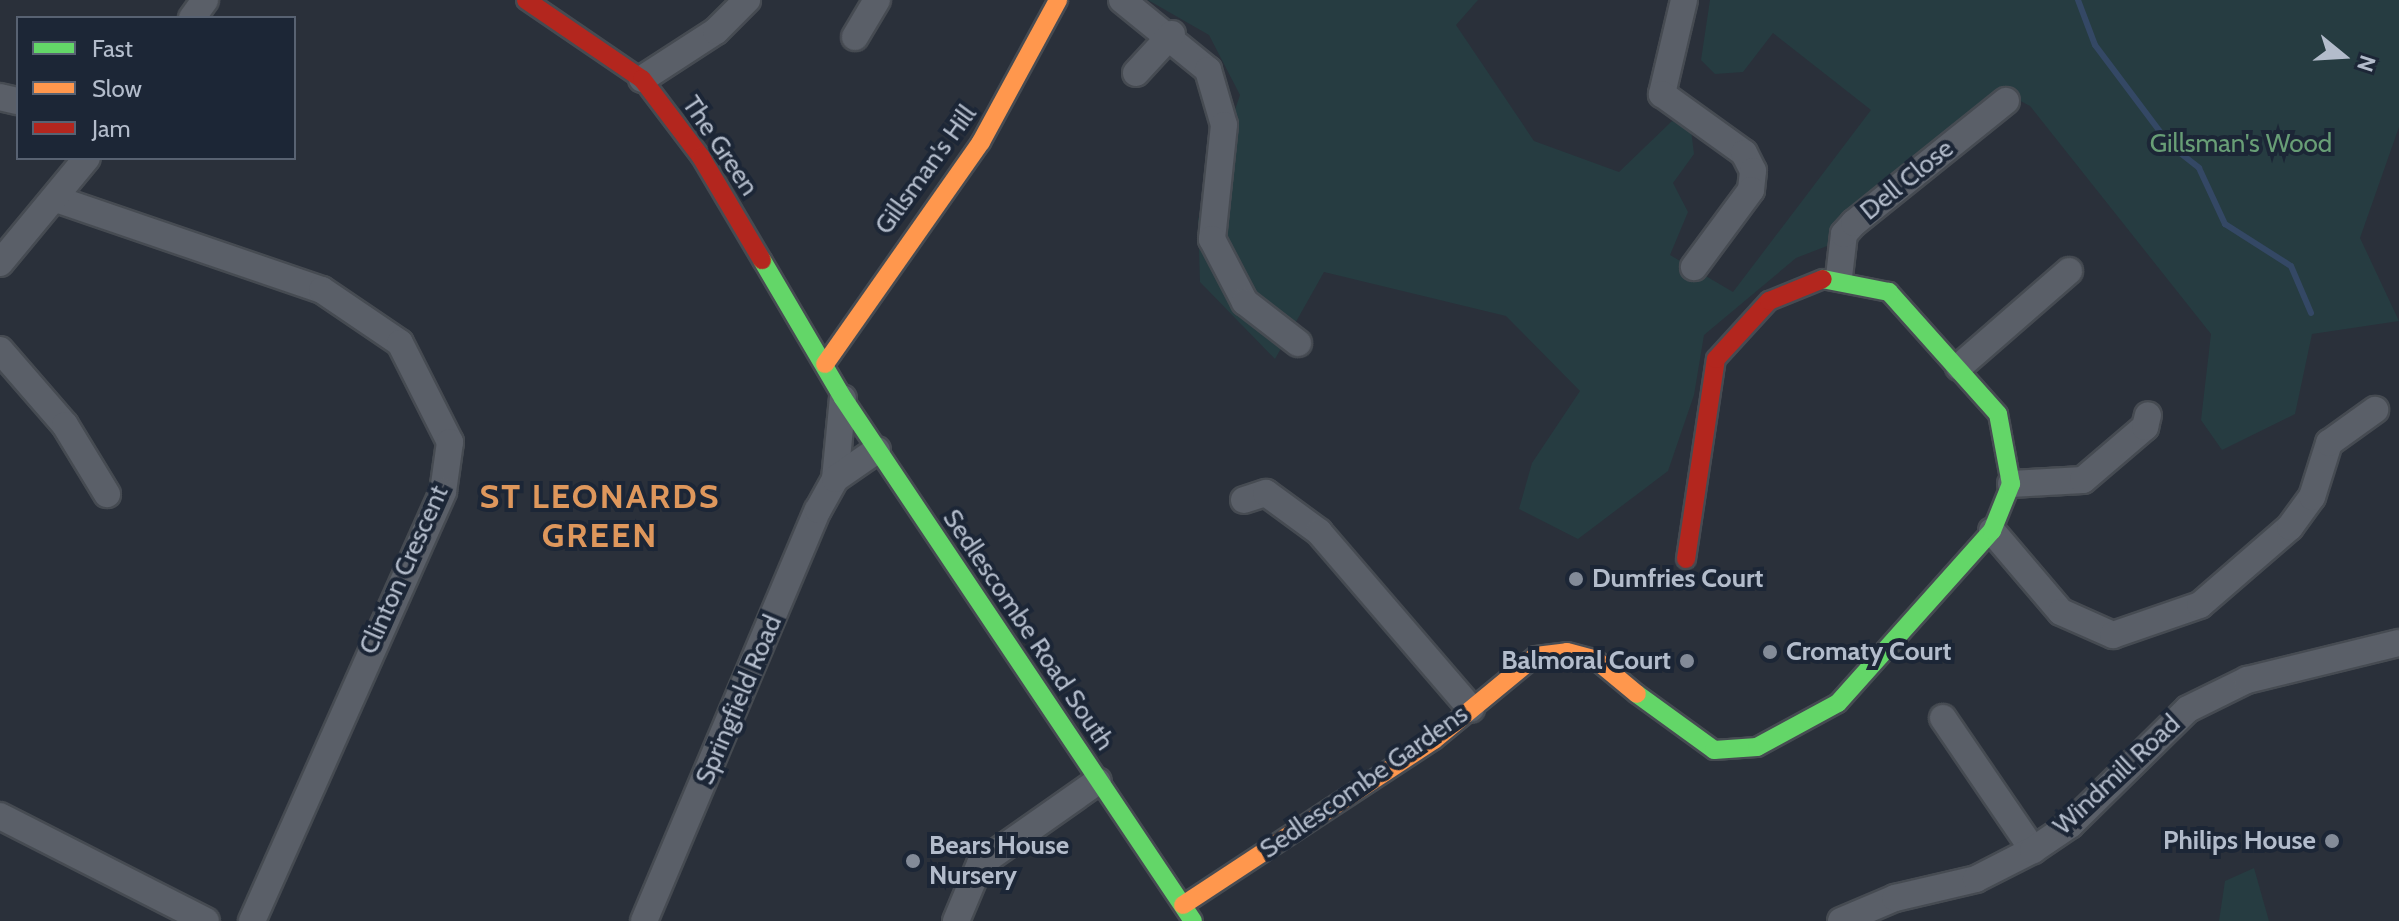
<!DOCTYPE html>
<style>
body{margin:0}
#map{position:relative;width:2399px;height:921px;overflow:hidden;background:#2a303a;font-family:Cabin,sans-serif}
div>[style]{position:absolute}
.green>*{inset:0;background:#263c41}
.stream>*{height:6px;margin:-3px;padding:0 3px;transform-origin:3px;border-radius:3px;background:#344865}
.roads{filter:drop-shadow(2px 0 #464b52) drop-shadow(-2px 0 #464b52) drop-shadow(0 2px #464b52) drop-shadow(0 -2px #464b52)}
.street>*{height:26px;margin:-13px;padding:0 13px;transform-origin:13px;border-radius:13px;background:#5a5f68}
.fast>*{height:18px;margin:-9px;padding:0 9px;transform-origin:9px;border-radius:9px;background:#63d668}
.slow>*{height:18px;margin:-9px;padding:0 9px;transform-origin:9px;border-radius:9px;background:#ff974d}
.jam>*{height:18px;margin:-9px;padding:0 9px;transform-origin:9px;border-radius:9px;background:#b3261e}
.dots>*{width:22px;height:22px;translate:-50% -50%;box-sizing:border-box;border:4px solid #1c2636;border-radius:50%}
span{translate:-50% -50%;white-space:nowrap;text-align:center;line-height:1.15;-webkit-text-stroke:8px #1c2636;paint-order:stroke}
.park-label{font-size:26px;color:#689e76}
.street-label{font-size:26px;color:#b3bccb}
.poi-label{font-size:26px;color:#b3bccb;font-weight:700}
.left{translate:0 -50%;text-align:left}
.right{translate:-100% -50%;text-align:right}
.district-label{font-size:34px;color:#de975c;font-weight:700;letter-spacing:2px}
.legend{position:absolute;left:16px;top:16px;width:280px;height:144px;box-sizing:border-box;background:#1c2636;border:2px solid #586272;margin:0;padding:10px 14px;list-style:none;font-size:24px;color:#b3bccb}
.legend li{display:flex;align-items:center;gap:16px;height:40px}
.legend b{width:40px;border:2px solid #586272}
.north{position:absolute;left:2303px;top:16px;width:80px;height:80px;-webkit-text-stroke:6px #1c2636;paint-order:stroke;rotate:108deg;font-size:22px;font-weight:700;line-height:32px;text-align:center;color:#b3bccb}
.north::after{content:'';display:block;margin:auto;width:28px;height:36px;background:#b3bccb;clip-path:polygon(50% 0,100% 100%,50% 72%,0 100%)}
</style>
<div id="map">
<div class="green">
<div style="clip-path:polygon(1148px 0,1478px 0,1456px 25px,1534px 141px,1619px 172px,1672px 121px,1691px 130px,1694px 154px,1673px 183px,1688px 212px,1670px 255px,1733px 292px,1871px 110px,1773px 33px,1743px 72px,1715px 74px,1701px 60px,1710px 0,2399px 0,2399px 127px,2360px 238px,2399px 321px,2312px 334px,2295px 414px,2222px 450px,2201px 420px,2211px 334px,2030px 106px,2000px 90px,1852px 206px,1827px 246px,1796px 258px,1704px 335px,1694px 395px,1668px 471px,1578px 539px,1519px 509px,1532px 463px,1580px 391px,1506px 316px,1324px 272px,1275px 359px,1200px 282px,1198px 219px,1240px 95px,1209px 35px)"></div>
<div style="clip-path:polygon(2254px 868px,2269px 921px,2219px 921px,2225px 881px)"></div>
</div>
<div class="stream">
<div style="left:2078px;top:0;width:48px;rotate:69.3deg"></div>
<div style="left:2095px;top:45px;width:125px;rotate:53.1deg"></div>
<div style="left:2170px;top:145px;width:37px;rotate:38deg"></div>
<div style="left:2199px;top:168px;width:62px;rotate:65.1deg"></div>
<div style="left:2225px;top:224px;width:78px;rotate:32.5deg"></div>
<div style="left:2291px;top:266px;width:51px;rotate:66.9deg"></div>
</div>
<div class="roads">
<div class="street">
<div style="left:1122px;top:0;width:111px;rotate:39.1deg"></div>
<div style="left:1208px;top:70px;width:57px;rotate:73.8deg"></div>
<div style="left:1224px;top:125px;width:115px;rotate:96deg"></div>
<div style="left:1212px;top:239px;width:71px;rotate:62.4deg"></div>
<div style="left:1245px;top:302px;width:67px;rotate:37.7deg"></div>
<div style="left:1684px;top:0;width:97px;rotate:103.2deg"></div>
<div style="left:1662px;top:94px;width:101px;rotate:35.7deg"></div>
<div style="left:1744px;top:153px;width:20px;rotate:63deg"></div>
<div style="left:1753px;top:171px;width:19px;rotate:96deg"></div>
<div style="left:1751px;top:190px;width:96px;rotate:126.5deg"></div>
<div style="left:192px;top:18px;width:22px;rotate:-54deg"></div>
<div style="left:855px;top:37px;width:43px;rotate:-59.3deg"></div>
<div style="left:1136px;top:73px;width:53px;rotate:-47.3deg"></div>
<div style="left:642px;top:79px;width:88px;rotate:-33deg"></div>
<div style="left:716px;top:31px;width:44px;rotate:-45deg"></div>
<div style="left:0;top:97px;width:18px;rotate:13deg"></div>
<div style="left:56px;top:199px;width:281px;rotate:18.9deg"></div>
<div style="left:322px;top:290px;width:94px;rotate:34.2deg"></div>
<div style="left:400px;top:343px;width:111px;rotate:63.2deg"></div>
<div style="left:450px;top:442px;width:50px;rotate:98deg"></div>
<div style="left:443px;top:492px;width:470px;rotate:114deg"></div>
<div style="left:0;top:263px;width:136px;rotate:-50.4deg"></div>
<div style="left:1839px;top:277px;width:43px;rotate:-83.4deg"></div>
<div style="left:1844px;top:234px;width:15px;rotate:-48deg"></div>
<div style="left:1854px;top:223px;width:195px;rotate:-38.8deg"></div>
<div style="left:0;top:350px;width:99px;rotate:49.1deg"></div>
<div style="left:65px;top:425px;width:81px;rotate:58.7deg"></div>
<div style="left:1959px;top:367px;width:146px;rotate:-41.1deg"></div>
<div style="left:835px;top:479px;width:81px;rotate:-84.4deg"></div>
<div style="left:2011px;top:484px;width:72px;rotate:-3.2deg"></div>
<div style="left:2083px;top:480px;width:82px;rotate:-40.5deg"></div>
<div style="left:2145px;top:427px;width:12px;rotate:-76deg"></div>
<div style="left:1244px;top:500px;width:23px;rotate:-18deg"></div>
<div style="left:1266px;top:493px;width:66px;rotate:36.3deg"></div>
<div style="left:1319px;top:532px;width:233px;rotate:49.3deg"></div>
<div style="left:1992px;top:531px;width:106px;rotate:49.6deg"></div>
<div style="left:2061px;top:612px;width:57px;rotate:23.9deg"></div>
<div style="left:2113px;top:635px;width:92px;rotate:-19deg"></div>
<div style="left:2200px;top:605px;width:119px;rotate:-40.9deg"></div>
<div style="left:2290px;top:527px;width:37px;rotate:-54deg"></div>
<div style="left:2312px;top:497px;width:57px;rotate:-72.5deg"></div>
<div style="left:2329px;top:443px;width:57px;rotate:-35.7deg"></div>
<div style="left:1943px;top:718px;width:160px;rotate:55.7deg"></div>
<div style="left:0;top:816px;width:231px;rotate:27deg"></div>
<div style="left:644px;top:921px;width:446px;rotate:-67.1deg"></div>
<div style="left:818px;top:510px;width:35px;rotate:-61deg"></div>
<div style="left:835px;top:479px;width:51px;rotate:-34.6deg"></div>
<div style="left:956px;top:921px;width:62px;rotate:-67.2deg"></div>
<div style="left:980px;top:864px;width:144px;rotate:-35.1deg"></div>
<div style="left:1841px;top:921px;width:59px;rotate:-23.1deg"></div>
<div style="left:1895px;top:898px;width:83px;rotate:-13.2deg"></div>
<div style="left:1976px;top:879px;width:64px;rotate:-27deg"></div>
<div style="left:2033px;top:850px;width:45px;rotate:-34deg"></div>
<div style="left:2070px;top:825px;width:165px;rotate:-44.5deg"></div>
<div style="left:2188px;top:709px;width:66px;rotate:-26.2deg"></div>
<div style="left:2247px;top:680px;width:156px;rotate:-13.7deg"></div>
</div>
<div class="fast">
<div style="left:762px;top:260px;width:160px;rotate:59.6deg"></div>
<div style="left:843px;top:398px;width:629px;rotate:56.21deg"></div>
<div style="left:1637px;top:694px;width:95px;rotate:36deg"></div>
<div style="left:1714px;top:750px;width:43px;rotate:-4deg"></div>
<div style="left:1757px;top:747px;width:92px;rotate:-28.5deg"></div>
<div style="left:1838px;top:703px;width:231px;rotate:-48.2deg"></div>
<div style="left:1992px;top:531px;width:51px;rotate:-68deg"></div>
<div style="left:2011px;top:484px;width:71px;rotate:-100.5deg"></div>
<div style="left:1998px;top:414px;width:164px;rotate:-131.8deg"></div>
<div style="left:1889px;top:292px;width:67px;rotate:-168.9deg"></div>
</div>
<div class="slow">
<div style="left:825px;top:364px;width:271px;rotate:-54.9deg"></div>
<div style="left:981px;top:142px;width:162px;rotate:-61.5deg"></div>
<div style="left:1183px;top:905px;width:300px;rotate:-33.3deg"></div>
<div style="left:1434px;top:740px;width:132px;rotate:-39.5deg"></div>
<div style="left:1536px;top:656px;width:31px;rotate:-7deg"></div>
<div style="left:1567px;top:652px;width:30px;rotate:15deg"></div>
<div style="left:1596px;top:660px;width:53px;rotate:39.7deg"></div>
</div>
<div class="jam">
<div style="left:526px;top:0;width:140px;rotate:34.3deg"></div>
<div style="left:642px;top:79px;width:98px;rotate:52.9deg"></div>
<div style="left:701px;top:157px;width:120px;rotate:59.4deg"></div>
<div style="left:1686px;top:559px;width:202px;rotate:-81.5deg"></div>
<div style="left:1716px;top:359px;width:79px;rotate:-47.6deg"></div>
<div style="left:1769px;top:301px;width:58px;rotate:-22.2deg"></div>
</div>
</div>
<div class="dots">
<div style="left:1576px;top:579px;background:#838b98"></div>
<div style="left:1770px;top:652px;background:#838b98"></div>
<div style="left:1687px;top:661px;background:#838b98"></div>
<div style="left:2332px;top:841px;background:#838b98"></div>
<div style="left:913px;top:861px;background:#838b98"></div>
</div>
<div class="park-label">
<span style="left:2241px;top:144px">Gillsman's Wood</span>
</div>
<div class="street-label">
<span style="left:720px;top:146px;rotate:56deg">The Green</span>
<span style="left:926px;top:170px;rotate:-54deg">Gillsman's Hill</span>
<span style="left:1907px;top:180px;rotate:-39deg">Dell Close</span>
<span style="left:404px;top:570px;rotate:-66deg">Clinton Crescent</span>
<span style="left:1028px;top:630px;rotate:56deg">Sedlescombe Road South</span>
<span style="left:739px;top:700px;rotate:-67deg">Springfield Road</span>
<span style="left:2117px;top:775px;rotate:-43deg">Windmill Road</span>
<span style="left:1364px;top:782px;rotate:-35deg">Sedlescombe Gardens</span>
</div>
<div class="poi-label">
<span class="left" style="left:1592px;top:579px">Dumfries Court</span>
<span class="left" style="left:1786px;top:652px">Cromaty Court</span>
<span class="right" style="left:1671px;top:661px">Balmoral Court</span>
<span class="right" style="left:2316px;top:841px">Philips House</span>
<span class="left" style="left:929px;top:861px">Bears House<br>Nursery</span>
</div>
<div class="district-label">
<span style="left:600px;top:516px">ST LEONARDS<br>GREEN</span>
</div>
<ul class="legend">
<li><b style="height:10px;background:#63d668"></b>Fast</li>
<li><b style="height:10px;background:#ff974d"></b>Slow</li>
<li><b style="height:10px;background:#b3261e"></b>Jam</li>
</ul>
<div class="north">N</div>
</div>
